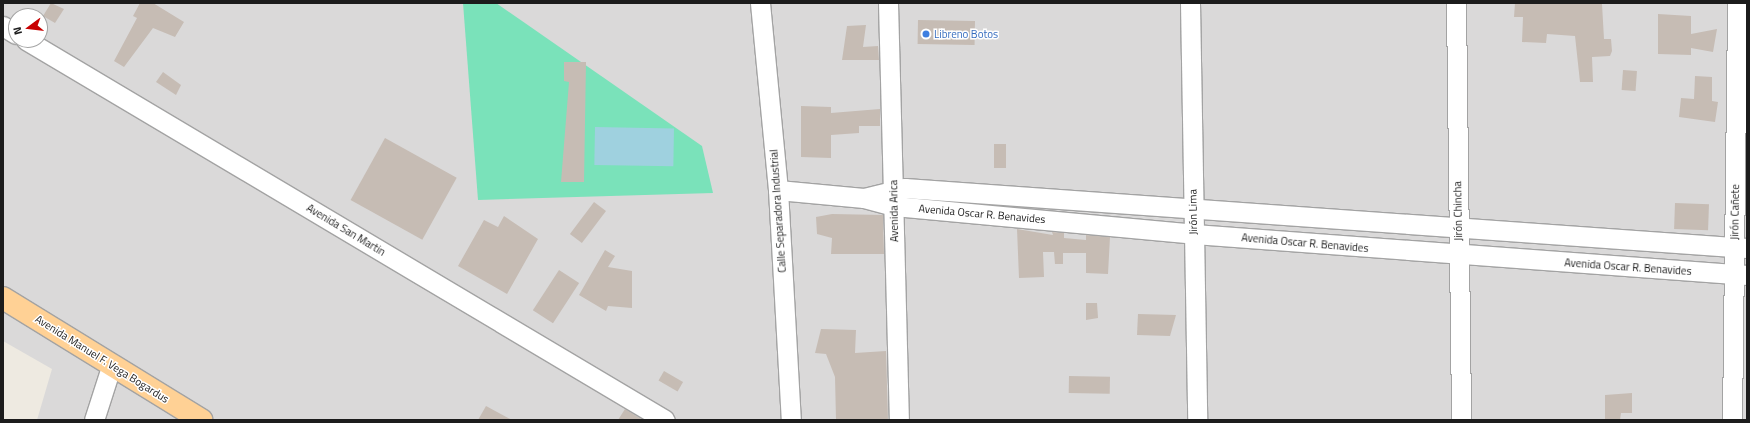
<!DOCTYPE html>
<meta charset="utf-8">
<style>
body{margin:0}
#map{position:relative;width:1750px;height:423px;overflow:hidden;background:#eeeae1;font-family:"Titillium Web",sans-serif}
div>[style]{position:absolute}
.residential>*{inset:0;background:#dad9d9}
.pitch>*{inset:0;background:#7ae2ba}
.water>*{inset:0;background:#9fd1df;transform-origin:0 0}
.building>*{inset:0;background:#c6bcb4;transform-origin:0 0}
.roads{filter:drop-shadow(1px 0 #a3a3a3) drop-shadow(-1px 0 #a3a3a3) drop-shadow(0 1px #a3a3a3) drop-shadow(0 -1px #a3a3a3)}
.minor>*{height:19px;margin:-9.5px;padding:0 9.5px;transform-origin:9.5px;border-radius:9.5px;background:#fff}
.major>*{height:22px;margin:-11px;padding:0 11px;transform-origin:11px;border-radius:11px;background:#ffd195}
.dots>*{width:11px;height:11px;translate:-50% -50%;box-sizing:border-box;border:2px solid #fff;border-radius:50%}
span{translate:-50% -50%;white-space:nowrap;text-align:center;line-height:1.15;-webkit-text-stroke:3px #fff;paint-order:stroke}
.shop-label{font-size:11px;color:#366cbe}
.left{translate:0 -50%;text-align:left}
.street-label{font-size:11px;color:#1c1c1c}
.frame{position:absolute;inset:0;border:4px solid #1c1c1c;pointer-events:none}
.north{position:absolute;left:8px;top:8px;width:40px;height:40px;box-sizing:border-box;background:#fff;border:1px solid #a4a4a4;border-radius:50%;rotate:255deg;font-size:11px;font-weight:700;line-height:16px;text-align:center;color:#1c1c1c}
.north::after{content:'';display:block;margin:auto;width:14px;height:18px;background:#c80001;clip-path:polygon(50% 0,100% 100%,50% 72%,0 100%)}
</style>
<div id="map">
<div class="residential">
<div style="clip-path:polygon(evenodd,3px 3px,1747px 3px,1747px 420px,37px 420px,52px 369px,3px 341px,3px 3px,16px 16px,40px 16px,40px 40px,16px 40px,16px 16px)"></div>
</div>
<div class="pitch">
<div style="clip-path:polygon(463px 3px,496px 3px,702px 146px,713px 193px,478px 200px)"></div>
</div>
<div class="water">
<div style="left:595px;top:127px;width:79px;height:38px;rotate:1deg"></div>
</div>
<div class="building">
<div style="clip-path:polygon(51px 3px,64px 9px,55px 23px,43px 16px)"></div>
<div style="clip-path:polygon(140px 3px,153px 3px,184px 22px,175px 37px,153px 28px,124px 67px,114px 61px,137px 18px,133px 16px)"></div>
<div style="clip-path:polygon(1515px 3px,1602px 4px,1604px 39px,1611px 39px,1612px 51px,1610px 56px,1592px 57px,1593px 82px,1580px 82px,1575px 36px,1547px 34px,1546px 43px,1522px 42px,1523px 17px,1514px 17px)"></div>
<div style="clip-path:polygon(1658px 14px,1691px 16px,1691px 34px,1717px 29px,1713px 52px,1691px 48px,1691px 55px,1658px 54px)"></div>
<div style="left:918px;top:20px;width:57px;height:24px;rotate:1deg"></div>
<div style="clip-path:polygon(866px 25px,863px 47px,878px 46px,879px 60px,842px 60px,847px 26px)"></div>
<div style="clip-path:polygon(564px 62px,586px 62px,584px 182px,561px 182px,569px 82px,564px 81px)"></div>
<div style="left:1623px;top:70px;width:14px;height:20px;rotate:4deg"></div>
<div style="clip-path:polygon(163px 72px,181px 85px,176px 95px,156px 82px)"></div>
<div style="clip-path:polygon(1695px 76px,1712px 77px,1712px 101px,1718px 102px,1715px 122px,1679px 117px,1681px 98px,1694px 99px)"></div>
<div style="clip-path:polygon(801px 106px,831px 107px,831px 113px,880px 109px,880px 126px,859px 126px,859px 133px,831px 135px,831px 158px,801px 157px)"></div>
<div style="left:385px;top:138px;width:82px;height:71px;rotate:29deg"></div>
<div style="left:994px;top:144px;width:12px;height:24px"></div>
<div style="left:594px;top:202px;width:15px;height:40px;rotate:37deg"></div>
<div style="left:1675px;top:203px;width:34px;height:26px;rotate:2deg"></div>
<div style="clip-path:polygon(832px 214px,883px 215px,884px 254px,831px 254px,832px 238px,817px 234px,816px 217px)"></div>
<div style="clip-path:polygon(504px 216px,538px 239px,507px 294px,458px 266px,484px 220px,498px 227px)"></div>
<div style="clip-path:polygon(1017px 229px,1053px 235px,1052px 232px,1064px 233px,1064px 238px,1086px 240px,1086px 235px,1110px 237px,1108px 274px,1086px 273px,1086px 253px,1063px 253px,1063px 264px,1055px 264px,1054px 252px,1043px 252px,1044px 277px,1019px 278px)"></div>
<div style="clip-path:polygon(605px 250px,615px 256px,608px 267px,632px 271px,632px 308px,608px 306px,606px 311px,579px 295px)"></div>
<div style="left:559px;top:270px;width:24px;height:48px;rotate:33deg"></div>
<div style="clip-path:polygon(1086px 303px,1097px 303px,1098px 318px,1086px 320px)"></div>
<div style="clip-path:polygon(1138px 314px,1176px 315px,1170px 336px,1137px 335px)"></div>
<div style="clip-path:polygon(821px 329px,856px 330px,855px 353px,886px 351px,888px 420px,836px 420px,835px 377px,826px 354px,815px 353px)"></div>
<div style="left:664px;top:371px;width:22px;height:11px;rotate:30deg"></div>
<div style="left:1069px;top:376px;width:41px;height:17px;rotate:1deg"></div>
<div style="clip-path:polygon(1632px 393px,1632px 413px,1621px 413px,1620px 420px,1605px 420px,1605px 395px)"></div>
<div style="clip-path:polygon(486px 406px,512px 420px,478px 420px)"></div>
<div style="clip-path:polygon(625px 409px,643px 420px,618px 420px)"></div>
</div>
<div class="roads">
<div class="minor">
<div style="left:760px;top:3px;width:188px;rotate:84.5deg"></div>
<div style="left:778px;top:190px;width:230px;rotate:86.8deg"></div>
<div style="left:888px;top:3px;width:417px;rotate:88.5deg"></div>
<div style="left:1190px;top:3px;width:417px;rotate:89deg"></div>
<div style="left:1456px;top:3px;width:417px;rotate:89.3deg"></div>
<div style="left:3px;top:26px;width:15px;rotate:32deg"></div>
<div style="left:26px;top:40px;width:743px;rotate:30.74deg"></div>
<div style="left:778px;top:190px;width:86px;rotate:5.3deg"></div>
<div style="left:864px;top:198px;width:31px;rotate:15deg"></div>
<div style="left:894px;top:206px;width:301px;rotate:5.3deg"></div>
<div style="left:1194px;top:234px;width:555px;rotate:4.24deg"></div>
<div style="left:864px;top:198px;width:42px;rotate:-13.7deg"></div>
<div style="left:905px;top:188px;width:844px;rotate:4.08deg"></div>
<div style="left:94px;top:420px;width:56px;rotate:-72.2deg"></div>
<div style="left:1732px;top:420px;width:417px;rotate:-89.3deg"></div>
</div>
<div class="major">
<div style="left:3px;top:298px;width:233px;rotate:31.6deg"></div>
</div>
</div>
<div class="dots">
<div style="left:926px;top:34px;background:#3f7fe0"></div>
</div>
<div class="shop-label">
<span class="left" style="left:934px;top:34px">Libreno Botos</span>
</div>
<div class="street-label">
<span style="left:778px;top:211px;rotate:-94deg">Calle Separadora Industrial</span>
<span style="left:894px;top:211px;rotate:-91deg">Avenida Arica</span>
<span style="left:1458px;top:211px;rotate:-91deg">Jirón Chincha</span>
<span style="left:1193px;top:212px;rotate:-91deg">Jirón Lima</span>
<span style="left:1735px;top:212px;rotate:-89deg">Jirón Cañete</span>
<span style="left:982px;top:214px;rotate:5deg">Avenida Oscar R. Benavides</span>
<span style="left:346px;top:230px;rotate:31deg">Avenida San Martin</span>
<span style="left:1305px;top:243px;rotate:5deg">Avenida Oscar R. Benavides</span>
<span style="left:1628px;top:267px;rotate:4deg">Avenida Oscar R. Benavides</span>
<span style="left:102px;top:359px;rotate:32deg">Avenida Manuel F. Vega Bogardus</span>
</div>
<div class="frame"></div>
<div class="north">N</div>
</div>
